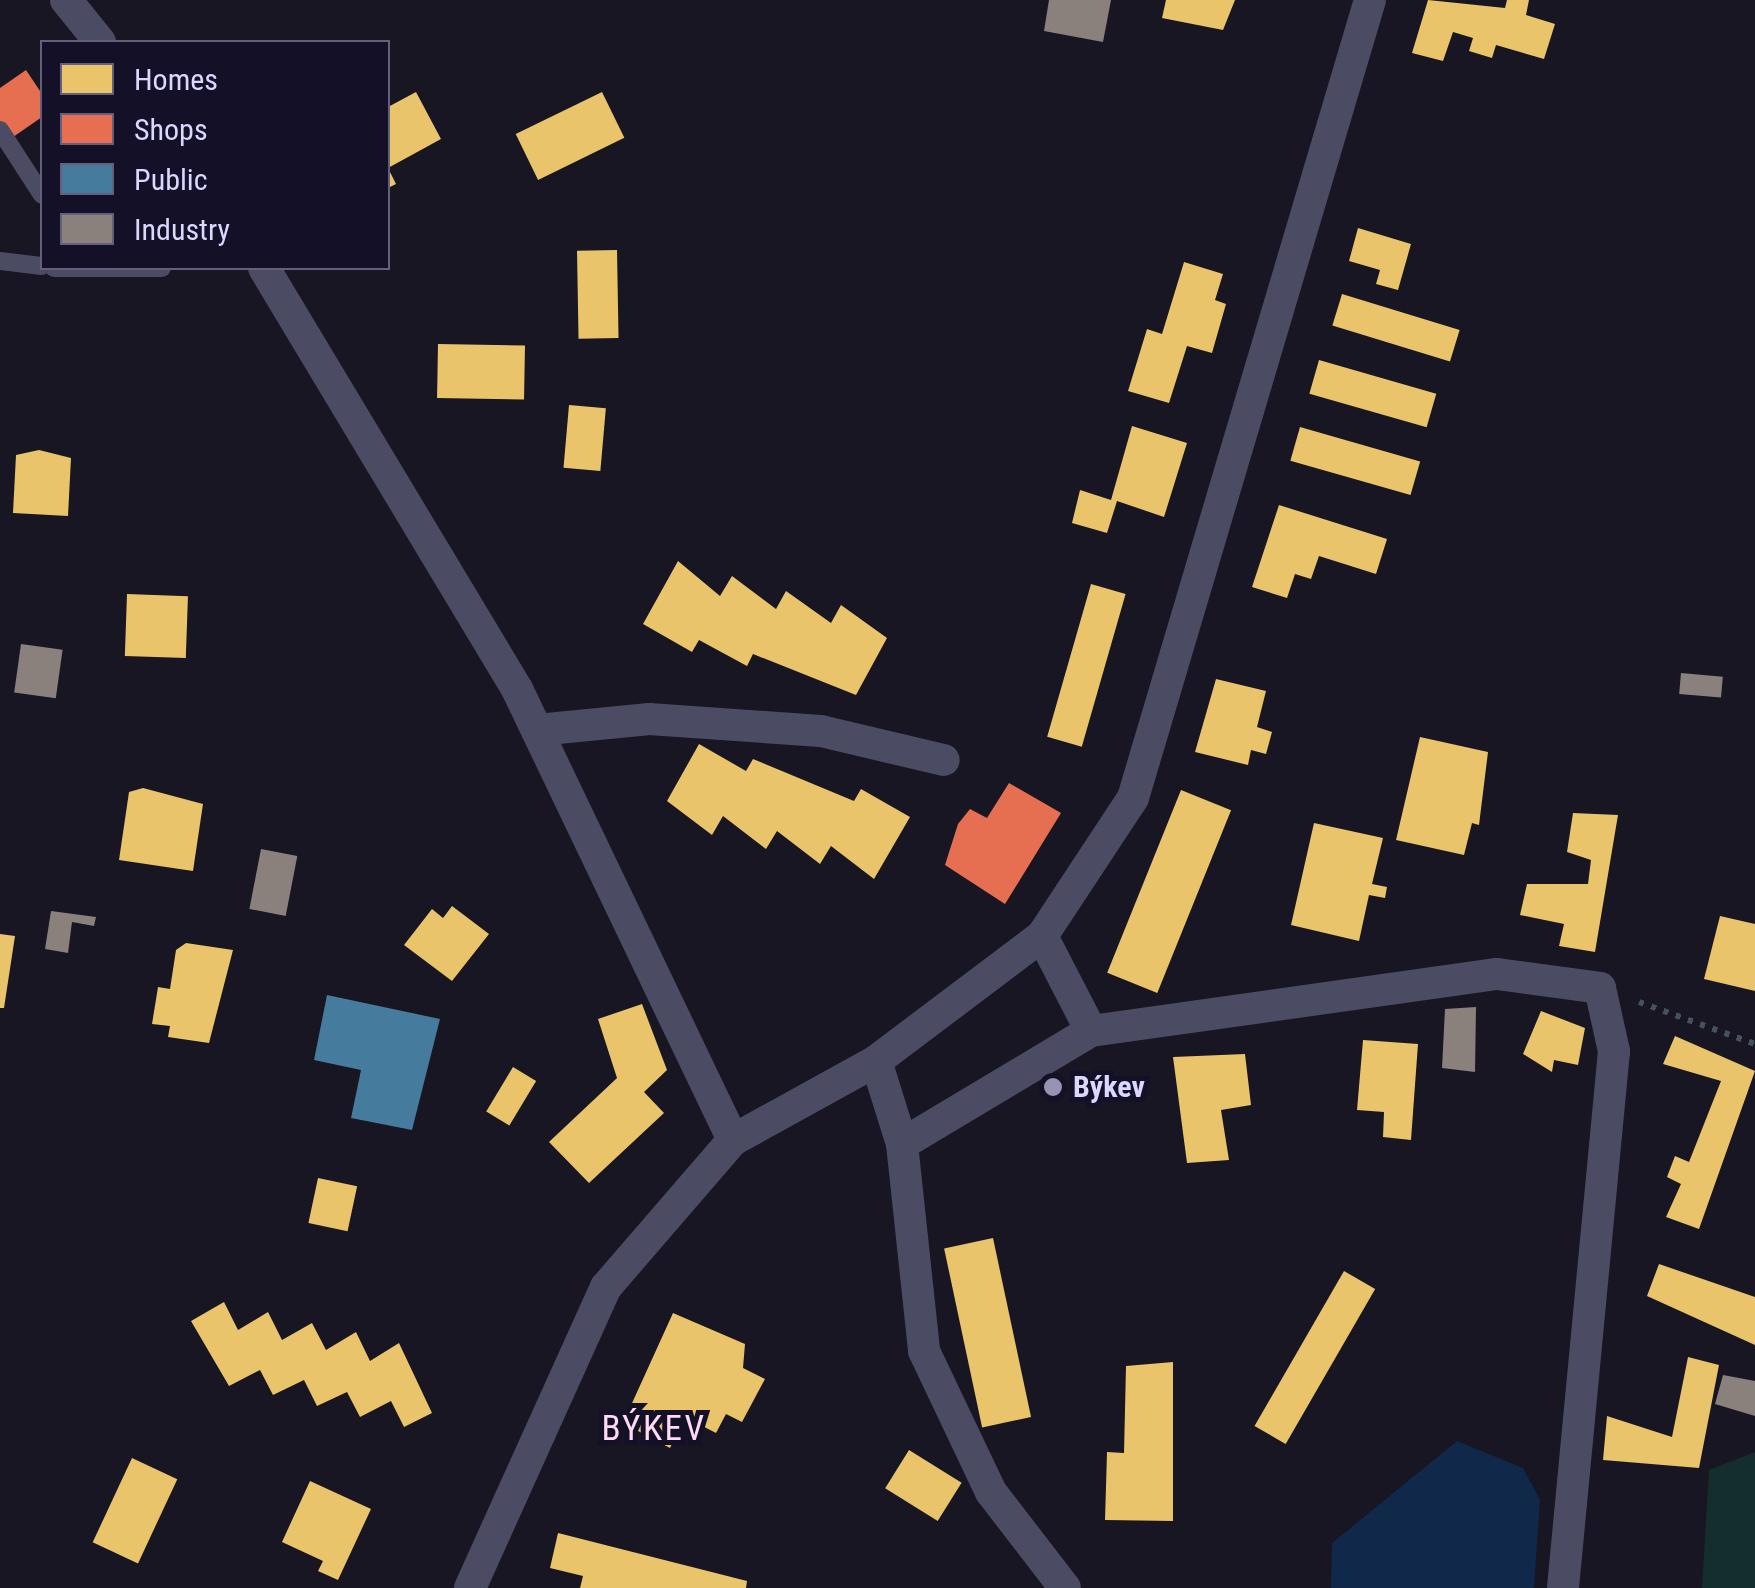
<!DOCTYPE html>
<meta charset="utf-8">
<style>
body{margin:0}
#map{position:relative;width:1755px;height:1588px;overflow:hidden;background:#171622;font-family:"Roboto Condensed",sans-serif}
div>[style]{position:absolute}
.green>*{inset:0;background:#142e2d}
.water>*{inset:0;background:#102849}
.homes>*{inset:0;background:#e9c46a;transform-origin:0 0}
.shops>*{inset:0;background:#e76f51}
.public>*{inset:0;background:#457b9d}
.industry>*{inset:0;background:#8a817c;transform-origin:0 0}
.path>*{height:6px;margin-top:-3px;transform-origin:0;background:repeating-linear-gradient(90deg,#45525e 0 5px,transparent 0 13px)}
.service>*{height:18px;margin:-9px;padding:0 9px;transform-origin:9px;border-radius:9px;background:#4b4b63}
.minor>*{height:32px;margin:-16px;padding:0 16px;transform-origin:16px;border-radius:16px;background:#4b4b63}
.dots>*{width:28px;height:28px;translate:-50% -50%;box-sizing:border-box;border:5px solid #131028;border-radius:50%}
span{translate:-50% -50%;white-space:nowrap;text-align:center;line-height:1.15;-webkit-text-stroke:10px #131028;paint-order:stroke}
.poi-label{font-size:30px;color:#dad8fe;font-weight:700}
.left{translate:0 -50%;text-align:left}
.quarter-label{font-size:35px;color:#fedaf3;letter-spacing:2.5px}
.legend{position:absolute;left:40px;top:40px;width:350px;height:230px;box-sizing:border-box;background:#131028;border:2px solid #63607e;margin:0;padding:12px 18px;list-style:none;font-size:30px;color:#dad8fe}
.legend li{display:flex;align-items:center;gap:20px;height:50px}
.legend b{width:50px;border:2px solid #63607e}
</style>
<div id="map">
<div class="green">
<div style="clip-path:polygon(1755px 1452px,1755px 1588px,1702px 1588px,1709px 1470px)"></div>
</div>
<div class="water">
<div style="clip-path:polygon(1457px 1441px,1523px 1468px,1540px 1500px,1534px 1588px,1331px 1588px,1332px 1543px)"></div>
</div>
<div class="homes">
<div style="clip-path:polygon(1166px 0,1235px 0,1223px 30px,1162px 18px)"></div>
<div style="clip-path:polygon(1428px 0,1505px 8px,1507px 0,1529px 0,1526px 15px,1555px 24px,1544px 59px,1496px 45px,1492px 58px,1469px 51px,1473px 38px,1453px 32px,1443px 61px,1412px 53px)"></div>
<div style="clip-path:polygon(416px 92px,441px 139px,388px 168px,396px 184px,388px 188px,388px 107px)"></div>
<div style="left:602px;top:92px;width:51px;height:96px;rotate:64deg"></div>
<div style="clip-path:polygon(1358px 228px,1411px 244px,1398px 290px,1376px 284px,1380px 270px,1349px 261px)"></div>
<div style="left:617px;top:250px;width:88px;height:40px;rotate:89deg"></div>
<div style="clip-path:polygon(1184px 262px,1223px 274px,1215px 300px,1226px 304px,1212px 353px,1187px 346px,1169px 403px,1128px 391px,1147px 329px,1162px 334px)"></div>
<div style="left:1342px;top:294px;width:123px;height:33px;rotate:17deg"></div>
<div style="left:438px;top:344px;width:87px;height:54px;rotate:1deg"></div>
<div style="left:1319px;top:360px;width:122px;height:35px;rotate:16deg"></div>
<div style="left:569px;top:405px;width:37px;height:63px;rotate:5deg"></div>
<div style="clip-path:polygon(1132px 426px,1187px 443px,1164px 517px,1117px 501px,1107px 533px,1072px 523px,1080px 490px,1111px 500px)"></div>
<div style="left:1300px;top:427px;width:125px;height:35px;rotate:16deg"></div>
<div style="clip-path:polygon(39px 450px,71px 458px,68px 516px,13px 513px,16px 455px)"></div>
<div style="clip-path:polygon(1279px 505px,1387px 539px,1376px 574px,1319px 556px,1311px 579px,1295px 574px,1287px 598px,1252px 587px)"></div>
<div style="clip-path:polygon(678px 561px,720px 596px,732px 576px,776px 609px,786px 591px,831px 623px,841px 605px,887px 638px,856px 695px,753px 654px,747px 666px,699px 640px,692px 652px,643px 624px)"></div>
<div style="left:1091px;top:584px;width:36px;height:159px;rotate:16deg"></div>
<div style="left:127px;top:594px;width:61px;height:62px;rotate:2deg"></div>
<div style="clip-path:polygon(1216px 679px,1266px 691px,1257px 727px,1272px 732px,1266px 754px,1251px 750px,1248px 765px,1195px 752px)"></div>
<div style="clip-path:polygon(1420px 737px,1488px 752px,1479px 825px,1472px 823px,1464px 855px,1396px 840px)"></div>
<div style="clip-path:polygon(699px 744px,746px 771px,753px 759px,854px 801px,861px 789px,910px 817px,874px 879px,831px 846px,820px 864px,777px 831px,766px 849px,723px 816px,712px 835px,667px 801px)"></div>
<div style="clip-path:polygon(143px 788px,203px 804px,193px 871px,119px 860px,129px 792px)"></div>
<div style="left:1181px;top:790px;width:54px;height:197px;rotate:22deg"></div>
<div style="clip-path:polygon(1573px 813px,1618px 815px,1595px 952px,1559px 946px,1564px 924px,1520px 915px,1527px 884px,1588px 884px,1591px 860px,1567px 852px)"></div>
<div style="clip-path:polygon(1314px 823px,1383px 838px,1372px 884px,1387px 887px,1385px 898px,1369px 895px,1359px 941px,1291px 925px)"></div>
<div style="clip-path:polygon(452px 906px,489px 934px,452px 981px,404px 945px,432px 909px,443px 918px)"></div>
<div style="clip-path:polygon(1720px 916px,1755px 924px,1755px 991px,1704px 979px)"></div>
<div style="clip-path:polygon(0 934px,15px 936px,4px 1008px,0 1008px)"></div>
<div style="clip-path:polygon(186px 943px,233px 950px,209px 1043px,168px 1037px,170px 1026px,152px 1024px,158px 987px,170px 989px,176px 950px)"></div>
<div style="clip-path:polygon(642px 1004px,667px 1070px,644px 1092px,664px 1113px,589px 1183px,549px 1142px,617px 1078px,598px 1019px)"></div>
<div style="clip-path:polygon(1541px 1011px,1585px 1028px,1578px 1065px,1554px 1060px,1552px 1072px,1523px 1054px)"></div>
<div style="clip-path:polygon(1675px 1036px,1755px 1071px,1699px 1229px,1666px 1217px,1681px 1184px,1667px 1177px,1675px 1156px,1689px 1162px,1721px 1081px,1663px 1064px)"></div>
<div style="clip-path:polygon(1363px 1040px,1418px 1044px,1411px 1140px,1383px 1137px,1384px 1112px,1357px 1110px)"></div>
<div style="clip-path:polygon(1245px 1054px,1251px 1105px,1221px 1110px,1229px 1160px,1187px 1163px,1173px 1057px)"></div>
<div style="left:513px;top:1067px;width:27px;height:52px;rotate:31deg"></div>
<div style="left:318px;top:1178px;width:40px;height:46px;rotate:12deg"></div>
<div style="left:993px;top:1238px;width:183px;height:50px;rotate:78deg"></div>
<div style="clip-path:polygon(1659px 1264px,1755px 1297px,1755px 1345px,1647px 1296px)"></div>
<div style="left:1344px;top:1271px;width:36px;height:179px;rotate:30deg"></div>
<div style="clip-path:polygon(224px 1302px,238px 1330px,268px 1312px,282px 1340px,312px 1323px,326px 1350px,356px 1332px,370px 1361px,399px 1343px,432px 1413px,404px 1427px,391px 1401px,360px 1417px,347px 1392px,317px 1406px,304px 1380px,273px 1395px,260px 1370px,229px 1386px,191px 1321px)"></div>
<div style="clip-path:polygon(673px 1313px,745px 1344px,743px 1368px,765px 1379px,742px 1422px,726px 1414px,716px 1433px,685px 1417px,670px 1448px,623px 1423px)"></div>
<div style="clip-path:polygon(1688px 1357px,1719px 1365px,1699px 1468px,1603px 1460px,1607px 1416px,1672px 1437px)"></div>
<div style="clip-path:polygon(1173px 1362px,1173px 1521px,1105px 1520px,1107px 1452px,1124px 1453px,1126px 1366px)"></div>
<div style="left:909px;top:1450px;width:62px;height:45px;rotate:32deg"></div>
<div style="left:132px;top:1458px;width:50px;height:93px;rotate:25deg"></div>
<div style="clip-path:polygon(310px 1481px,371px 1509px,338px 1580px,318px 1571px,323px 1561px,282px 1542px)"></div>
<div style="clip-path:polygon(558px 1533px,747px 1581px,746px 1588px,580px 1588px,583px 1576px,550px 1568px)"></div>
</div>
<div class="shops">
<div style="clip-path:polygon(26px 70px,42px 94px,42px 117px,0 146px,0 88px)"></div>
<div style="clip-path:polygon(1009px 783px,1061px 813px,1005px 904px,945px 865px,958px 824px,970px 809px,987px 818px)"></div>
</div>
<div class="public">
<div style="clip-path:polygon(327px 995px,440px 1019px,412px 1130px,351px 1118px,361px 1070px,314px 1060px)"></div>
</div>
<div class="industry">
<div style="clip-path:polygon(1049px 0,1111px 0,1103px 42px,1044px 31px)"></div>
<div style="left:21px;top:644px;width:42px;height:49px;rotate:8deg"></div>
<div style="left:1681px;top:673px;width:42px;height:21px;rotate:5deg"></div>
<div style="left:261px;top:849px;width:37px;height:61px;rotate:11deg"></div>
<div style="clip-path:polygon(51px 911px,96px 917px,94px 926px,72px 922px,68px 953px,45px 949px)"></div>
<div style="clip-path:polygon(1476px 1007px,1475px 1072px,1442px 1068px,1445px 1009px)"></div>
<div style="clip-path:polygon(1723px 1375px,1755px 1381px,1755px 1416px,1715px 1404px)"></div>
</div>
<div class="path">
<div style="left:1639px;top:1002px;width:123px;rotate:19.9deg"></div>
</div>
<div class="service">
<div style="left:0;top:130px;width:77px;rotate:57.1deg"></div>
<div style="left:0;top:261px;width:42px;rotate:6.8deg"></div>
<div style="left:54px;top:268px;width:108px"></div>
</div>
<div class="minor">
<div style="left:66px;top:0;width:54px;rotate:51deg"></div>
<div style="left:264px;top:268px;width:491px;rotate:59deg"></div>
<div style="left:517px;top:689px;width:500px;rotate:64.41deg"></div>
<div style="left:537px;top:730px;width:113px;rotate:-5.6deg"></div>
<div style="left:649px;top:719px;width:172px;rotate:4deg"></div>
<div style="left:821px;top:731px;width:126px;rotate:13.3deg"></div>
<div style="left:1042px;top:936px;width:107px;rotate:62.7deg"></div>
<div style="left:876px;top:1061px;width:87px;rotate:72.6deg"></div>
<div style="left:902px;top:1144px;width:208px;rotate:83.9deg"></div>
<div style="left:924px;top:1351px;width:156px;rotate:64.6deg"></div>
<div style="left:991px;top:1492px;width:121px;rotate:52.4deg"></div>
<div style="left:902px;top:1144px;width:220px;rotate:-30.9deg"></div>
<div style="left:1091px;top:1031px;width:410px;rotate:-8deg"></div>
<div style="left:1497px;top:974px;width:104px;rotate:7.7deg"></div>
<div style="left:1600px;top:988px;width:65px;rotate:77.5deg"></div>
<div style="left:1614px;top:1051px;width:539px;rotate:95.43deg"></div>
<div style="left:470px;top:1588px;width:330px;rotate:-65.7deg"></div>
<div style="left:606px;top:1287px;width:194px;rotate:-49.2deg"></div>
<div style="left:733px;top:1140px;width:163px;rotate:-28.9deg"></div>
<div style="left:876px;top:1061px;width:208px;rotate:-37deg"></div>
<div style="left:1042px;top:936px;width:165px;rotate:-56.6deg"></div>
<div style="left:1133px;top:798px;width:832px;rotate:-73.46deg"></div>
</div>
<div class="dots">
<div style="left:1053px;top:1087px;background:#9694b1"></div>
</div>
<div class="poi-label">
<span class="left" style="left:1073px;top:1087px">Býkev</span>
</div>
<div class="quarter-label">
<span style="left:654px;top:1429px">BÝKEV</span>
</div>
<ul class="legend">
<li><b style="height:28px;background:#e9c46a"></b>Homes</li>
<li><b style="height:28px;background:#e76f51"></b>Shops</li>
<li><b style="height:28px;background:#457b9d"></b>Public</li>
<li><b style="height:28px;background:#8a817c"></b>Industry</li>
</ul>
</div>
